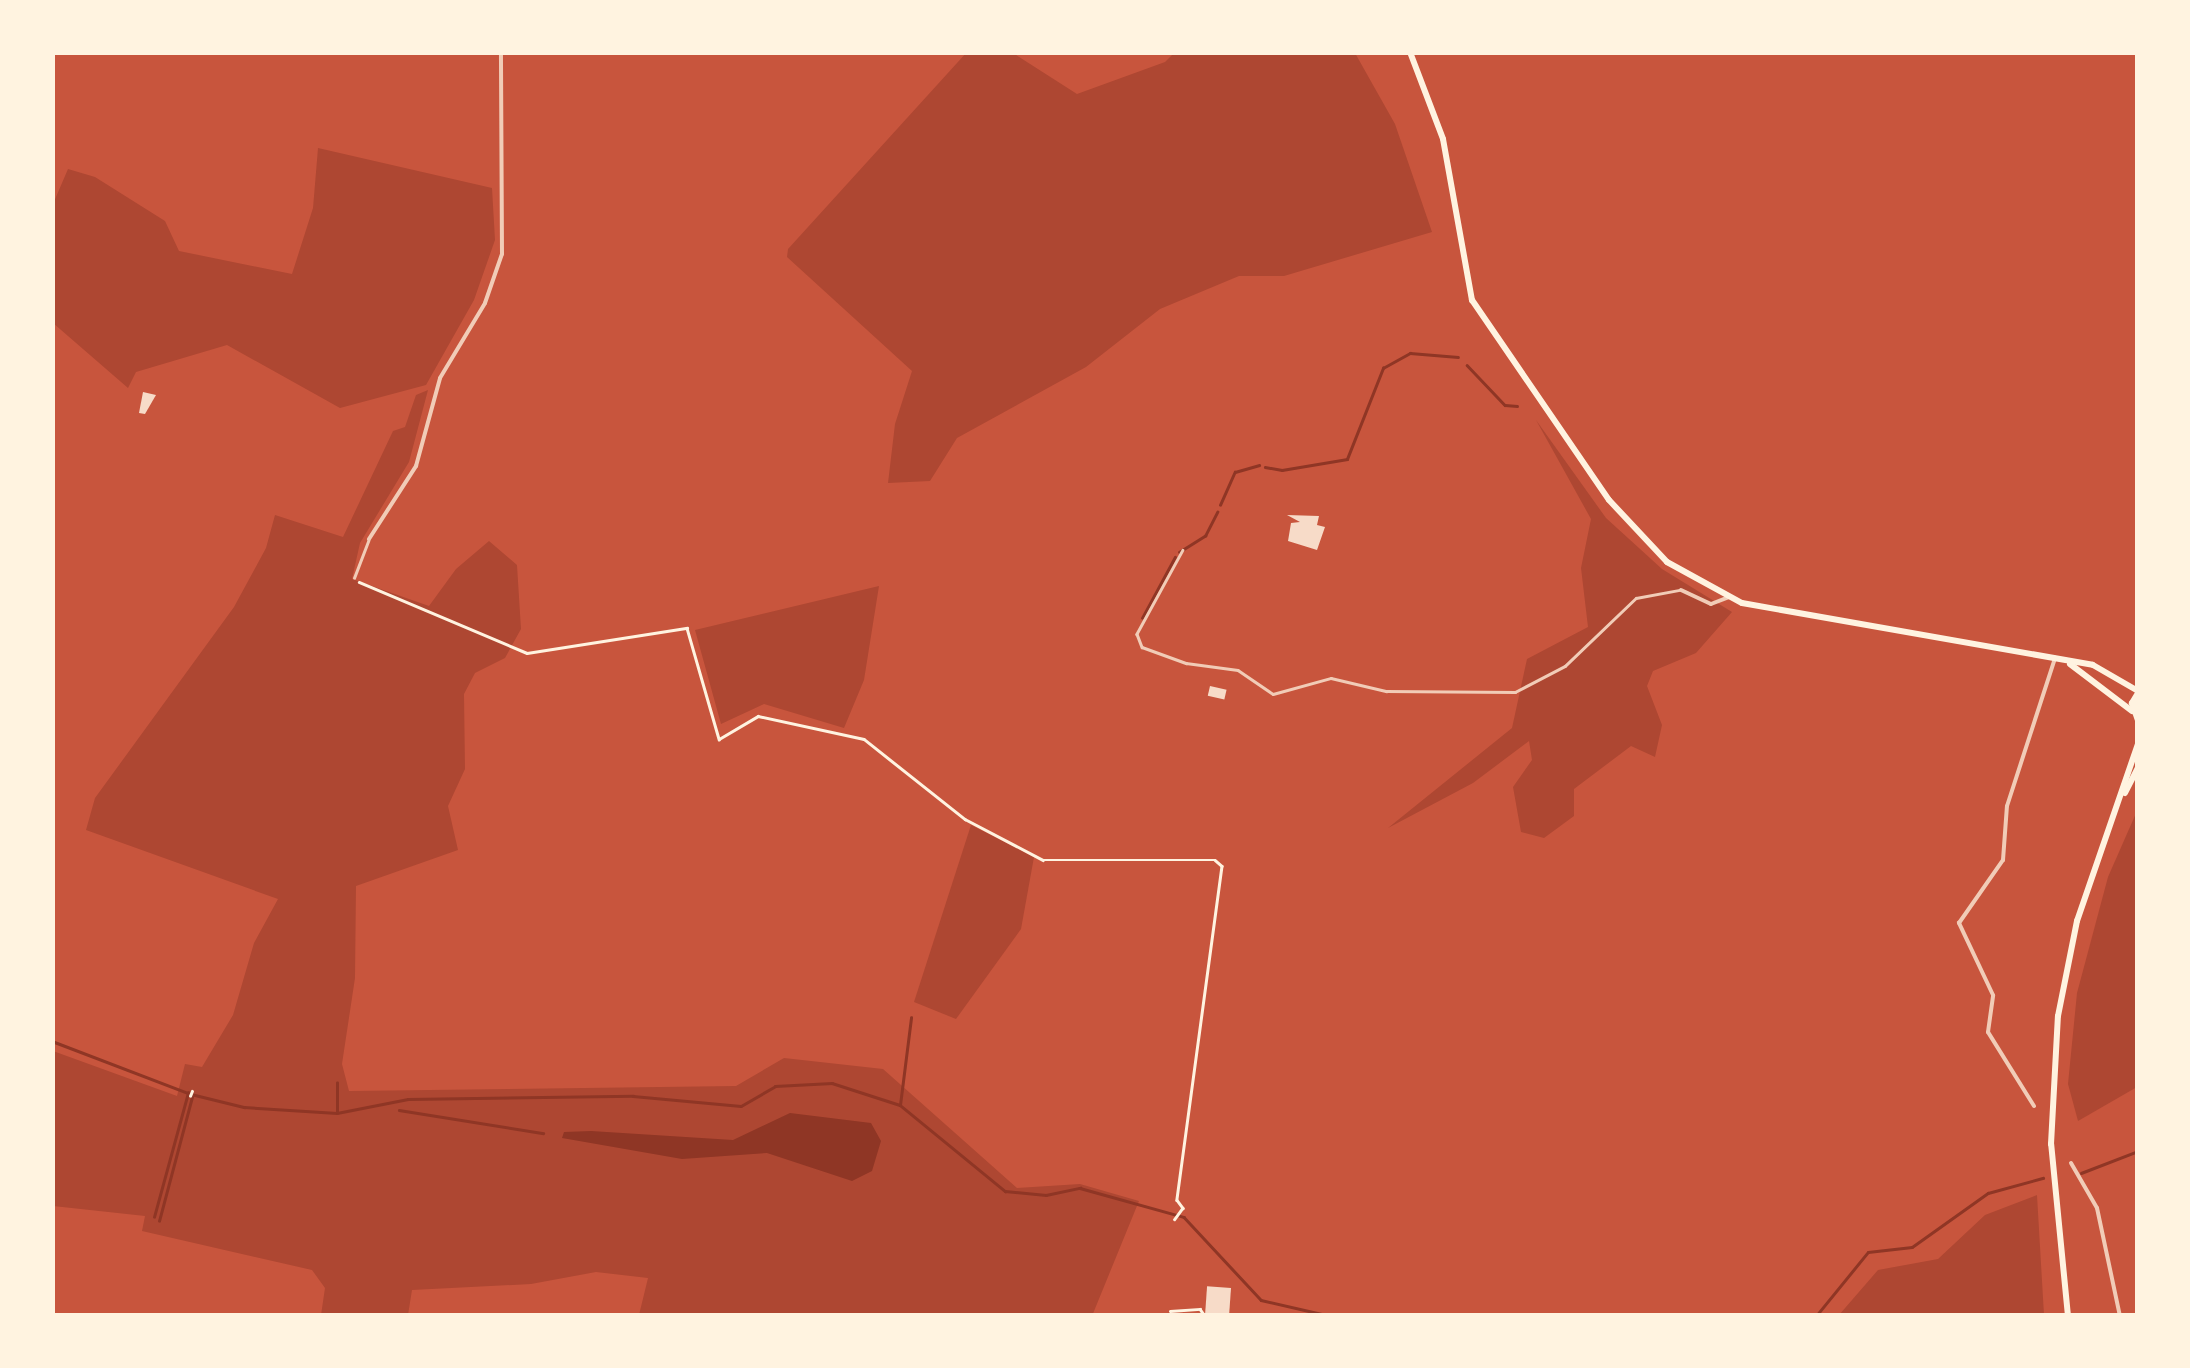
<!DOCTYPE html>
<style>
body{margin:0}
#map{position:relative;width:2190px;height:1368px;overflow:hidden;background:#c8553d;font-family:"Nunito Sans",sans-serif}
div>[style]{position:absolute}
.green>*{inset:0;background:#ae4732}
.water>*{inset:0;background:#8f3625}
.stream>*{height:2.5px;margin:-1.25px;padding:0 1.25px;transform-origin:1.25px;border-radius:1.25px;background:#8f3625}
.building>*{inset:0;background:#f7dbc8;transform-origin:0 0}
.path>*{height:2.5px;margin:-1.25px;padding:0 1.25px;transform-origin:1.25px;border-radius:1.25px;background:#fff3e0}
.service>*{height:2.5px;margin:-1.25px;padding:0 1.25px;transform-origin:1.25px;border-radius:1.25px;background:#f1ccb7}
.minor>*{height:4px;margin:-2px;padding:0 2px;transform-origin:2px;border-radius:2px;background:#f1ccb7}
.secondary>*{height:6px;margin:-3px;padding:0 3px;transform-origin:3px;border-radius:3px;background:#fff3e0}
span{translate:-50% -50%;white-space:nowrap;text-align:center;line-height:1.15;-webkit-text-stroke:8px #fff3e0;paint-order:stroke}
.frame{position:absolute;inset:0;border:55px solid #fff3e0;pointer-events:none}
</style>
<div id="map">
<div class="green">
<div style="clip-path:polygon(967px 52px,1013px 53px,1077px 94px,1165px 62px,1174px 53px,1355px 53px,1395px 124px,1432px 232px,1284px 276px,1239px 276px,1160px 309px,1086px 367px,957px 438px,930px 481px,888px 483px,895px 424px,912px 371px,787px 257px,788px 249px)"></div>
<div style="clip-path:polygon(318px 148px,492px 188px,495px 240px,474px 300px,426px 385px,340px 408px,227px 345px,136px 372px,128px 388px,53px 323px,53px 204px,68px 169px,95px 177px,165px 221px,179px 251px,292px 274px,313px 208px)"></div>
<div style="clip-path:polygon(428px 390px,409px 462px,360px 543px,352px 579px,429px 606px,456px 569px,489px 541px,517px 565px,521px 629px,505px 658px,475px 673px,464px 694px,465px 769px,448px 806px,458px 850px,356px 886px,355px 978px,342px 1064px,349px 1091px,736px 1086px,784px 1058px,883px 1069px,1017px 1188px,1080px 1184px,1139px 1201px,1092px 1316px,639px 1315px,648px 1278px,596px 1272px,531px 1284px,412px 1290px,408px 1315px,321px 1315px,325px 1288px,312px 1270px,142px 1231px,145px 1216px,53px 1206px,53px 1051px,177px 1096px,185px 1064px,202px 1067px,233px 1015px,254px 943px,278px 899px,86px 830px,95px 798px,234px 607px,266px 548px,275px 515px,343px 537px,393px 431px,405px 427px,416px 395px)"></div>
<div style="clip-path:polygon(1536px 420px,1606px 518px,1662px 569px,1732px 612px,1696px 653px,1653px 671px,1647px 686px,1662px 725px,1655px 757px,1631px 746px,1574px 789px,1574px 816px,1544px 838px,1521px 832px,1513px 787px,1532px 760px,1529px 741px,1473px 783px,1388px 828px,1512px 728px,1527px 659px,1588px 627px,1581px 568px,1591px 519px)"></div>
<div style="clip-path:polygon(879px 586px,864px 680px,844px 728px,764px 704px,721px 724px,695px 630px)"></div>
<div style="clip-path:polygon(2137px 811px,2137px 1087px,2078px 1121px,2068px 1084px,2077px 993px,2108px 877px)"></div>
<div style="clip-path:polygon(971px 825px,1034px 857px,1021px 929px,956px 1019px,914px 1002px)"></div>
<div style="clip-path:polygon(2037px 1195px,2044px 1315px,1839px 1315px,1878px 1270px,1938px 1259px,1985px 1215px)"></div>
</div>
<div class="water">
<div style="clip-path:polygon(790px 1113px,871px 1123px,881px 1141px,872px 1171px,852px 1181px,767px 1153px,682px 1159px,562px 1138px,564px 1132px,591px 1131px,733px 1140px)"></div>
</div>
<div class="stream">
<div style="left:1467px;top:365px;width:55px;rotate:46.5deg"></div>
<div style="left:1505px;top:405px;width:12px;rotate:5deg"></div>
<div style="left:1265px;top:467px;width:17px;rotate:10deg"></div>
<div style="left:1282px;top:470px;width:66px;rotate:-9.6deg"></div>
<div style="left:1347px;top:459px;width:98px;rotate:-68.4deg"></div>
<div style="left:1383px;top:368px;width:31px;rotate:-29deg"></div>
<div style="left:1410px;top:353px;width:48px;rotate:4.8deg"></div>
<div style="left:1220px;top:505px;width:36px;rotate:-66deg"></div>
<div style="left:1235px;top:472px;width:25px;rotate:-16deg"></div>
<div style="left:1179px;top:552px;width:31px;rotate:-32deg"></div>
<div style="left:1205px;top:536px;width:27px;rotate:-63deg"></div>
<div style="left:1142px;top:618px;width:69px;rotate:-61.6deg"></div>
<div style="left:52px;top:1041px;width:149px;rotate:20.9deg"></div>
<div style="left:191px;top:1094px;width:55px;rotate:13.8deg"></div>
<div style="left:244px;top:1107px;width:93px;rotate:3.7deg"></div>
<div style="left:337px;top:1113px;width:72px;rotate:-11.2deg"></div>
<div style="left:408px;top:1099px;width:225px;rotate:-0.8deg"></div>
<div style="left:633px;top:1096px;width:108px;rotate:5.3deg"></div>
<div style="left:741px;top:1106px;width:39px;rotate:-30deg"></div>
<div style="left:775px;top:1086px;width:57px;rotate:-3deg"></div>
<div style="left:832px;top:1083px;width:71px;rotate:17.9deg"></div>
<div style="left:900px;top:1105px;width:136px;rotate:39.3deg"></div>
<div style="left:1005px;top:1191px;width:41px;rotate:5.6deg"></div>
<div style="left:1046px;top:1195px;width:35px;rotate:-12deg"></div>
<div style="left:1080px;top:1188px;width:108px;rotate:15.6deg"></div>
<div style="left:1184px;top:1217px;width:113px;rotate:47.1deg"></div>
<div style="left:1261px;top:1300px;width:72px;rotate:12.9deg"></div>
<div style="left:900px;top:1105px;width:88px;rotate:-82.8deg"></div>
<div style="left:399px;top:1110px;width:146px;rotate:9.1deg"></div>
<div style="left:337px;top:1112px;width:29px;rotate:-90deg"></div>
<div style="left:2081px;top:1173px;width:61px;rotate:-21.1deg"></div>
<div style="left:154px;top:1217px;width:129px;rotate:-74.7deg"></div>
<div style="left:159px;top:1221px;width:128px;rotate:-75.1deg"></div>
<div style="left:1816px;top:1316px;width:82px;rotate:-50.9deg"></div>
<div style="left:1868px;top:1252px;width:44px;rotate:-6.5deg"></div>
<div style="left:1912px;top:1247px;width:93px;rotate:-35.4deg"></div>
<div style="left:1988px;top:1193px;width:57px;rotate:-15.3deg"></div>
</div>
<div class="building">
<div style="clip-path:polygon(143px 392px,156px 395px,145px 414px,139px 413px)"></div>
<div style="clip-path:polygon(1287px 515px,1319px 516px,1317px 525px,1325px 527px,1317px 550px,1288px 541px,1291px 523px,1300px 522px)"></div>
<div style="left:1210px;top:686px;width:17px;height:10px;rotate:13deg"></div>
<div style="left:1231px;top:1288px;width:28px;height:24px;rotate:94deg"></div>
</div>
<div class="path">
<div style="left:359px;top:582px;width:182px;rotate:22.9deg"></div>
<div style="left:527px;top:653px;width:162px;rotate:-8.9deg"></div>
<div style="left:687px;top:628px;width:116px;rotate:73.9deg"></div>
<div style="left:719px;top:739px;width:45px;rotate:-30.5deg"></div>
<div style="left:758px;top:716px;width:108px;rotate:12.2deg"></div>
<div style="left:864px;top:739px;width:129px;rotate:38.4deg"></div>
<div style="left:965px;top:819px;width:88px;rotate:27.7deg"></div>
<div style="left:1043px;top:860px;width:172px"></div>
<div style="left:1215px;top:860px;width:9px;rotate:41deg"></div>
<div style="left:1222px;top:866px;width:337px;rotate:97.7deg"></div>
<div style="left:1177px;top:1200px;width:10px;rotate:53deg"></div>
<div style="left:1183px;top:1208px;width:14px;rotate:126deg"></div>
<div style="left:190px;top:1096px;width:5px;rotate:-68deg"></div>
<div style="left:1170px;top:1311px;width:30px;rotate:-4deg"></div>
<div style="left:1200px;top:1309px;width:9px;rotate:54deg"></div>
</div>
<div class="service">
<div style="left:1183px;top:550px;width:96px;rotate:118.7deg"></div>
<div style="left:1137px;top:634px;width:14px;rotate:69deg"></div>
<div style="left:1142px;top:647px;width:47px;rotate:20deg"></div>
<div style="left:1186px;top:663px;width:52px;rotate:7.7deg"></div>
<div style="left:1238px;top:670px;width:42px;rotate:34.4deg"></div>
<div style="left:1273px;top:694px;width:60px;rotate:-15.4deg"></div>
<div style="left:1331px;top:678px;width:57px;rotate:13.3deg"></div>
<div style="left:1386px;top:691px;width:129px;rotate:0.4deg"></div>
<div style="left:1515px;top:692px;width:56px;rotate:-27.5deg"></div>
<div style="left:1565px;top:666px;width:98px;rotate:-43.8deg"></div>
<div style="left:1636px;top:598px;width:44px;rotate:-10.5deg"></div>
<div style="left:354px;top:578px;width:40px;rotate:-69deg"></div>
</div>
<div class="minor">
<div style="left:369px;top:539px;width:87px;rotate:-57.2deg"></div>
<div style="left:416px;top:466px;width:91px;rotate:-74.7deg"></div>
<div style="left:440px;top:378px;width:87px;rotate:-59deg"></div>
<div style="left:485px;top:303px;width:52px;rotate:-70.9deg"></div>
<div style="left:502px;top:254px;width:202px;rotate:-90.3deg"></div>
<div style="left:1681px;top:590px;width:33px;rotate:25deg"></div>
<div style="left:1711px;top:604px;width:19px;rotate:-21deg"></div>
<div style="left:2034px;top:1106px;width:87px;rotate:-121.9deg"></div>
<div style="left:1988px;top:1032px;width:37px;rotate:-82deg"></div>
<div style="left:1993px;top:995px;width:80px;rotate:-115.3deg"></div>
<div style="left:1959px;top:923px;width:77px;rotate:-55.1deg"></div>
<div style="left:2003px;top:860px;width:54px;rotate:-85.8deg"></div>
<div style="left:2007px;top:806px;width:156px;rotate:-72deg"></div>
<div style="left:2071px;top:1163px;width:52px;rotate:60deg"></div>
<div style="left:2097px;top:1208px;width:110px;rotate:78deg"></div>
</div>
<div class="secondary">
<div style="left:1410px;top:52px;width:93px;rotate:69.2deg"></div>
<div style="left:1443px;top:139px;width:164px;rotate:79.8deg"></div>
<div style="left:1472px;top:300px;width:242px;rotate:55.6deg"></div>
<div style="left:1609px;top:500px;width:85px;rotate:46.9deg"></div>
<div style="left:1667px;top:562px;width:85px;rotate:28.7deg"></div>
<div style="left:1742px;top:603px;width:356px;rotate:10deg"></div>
<div style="left:2093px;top:665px;width:52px;rotate:30deg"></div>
<div style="left:2070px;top:664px;width:78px;rotate:37.2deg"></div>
<div style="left:2138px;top:693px;width:12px;rotate:121deg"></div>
<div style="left:2132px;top:703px;width:18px;rotate:71deg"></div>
<div style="left:2125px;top:793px;width:28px;rotate:-63deg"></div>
<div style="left:2068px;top:1316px;width:173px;rotate:-95.6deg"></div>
<div style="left:2051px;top:1144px;width:128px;rotate:-86.9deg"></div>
<div style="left:2058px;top:1016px;width:97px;rotate:-78.7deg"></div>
<div style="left:2077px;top:921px;width:187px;rotate:-71deg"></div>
</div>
<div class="frame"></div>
</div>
